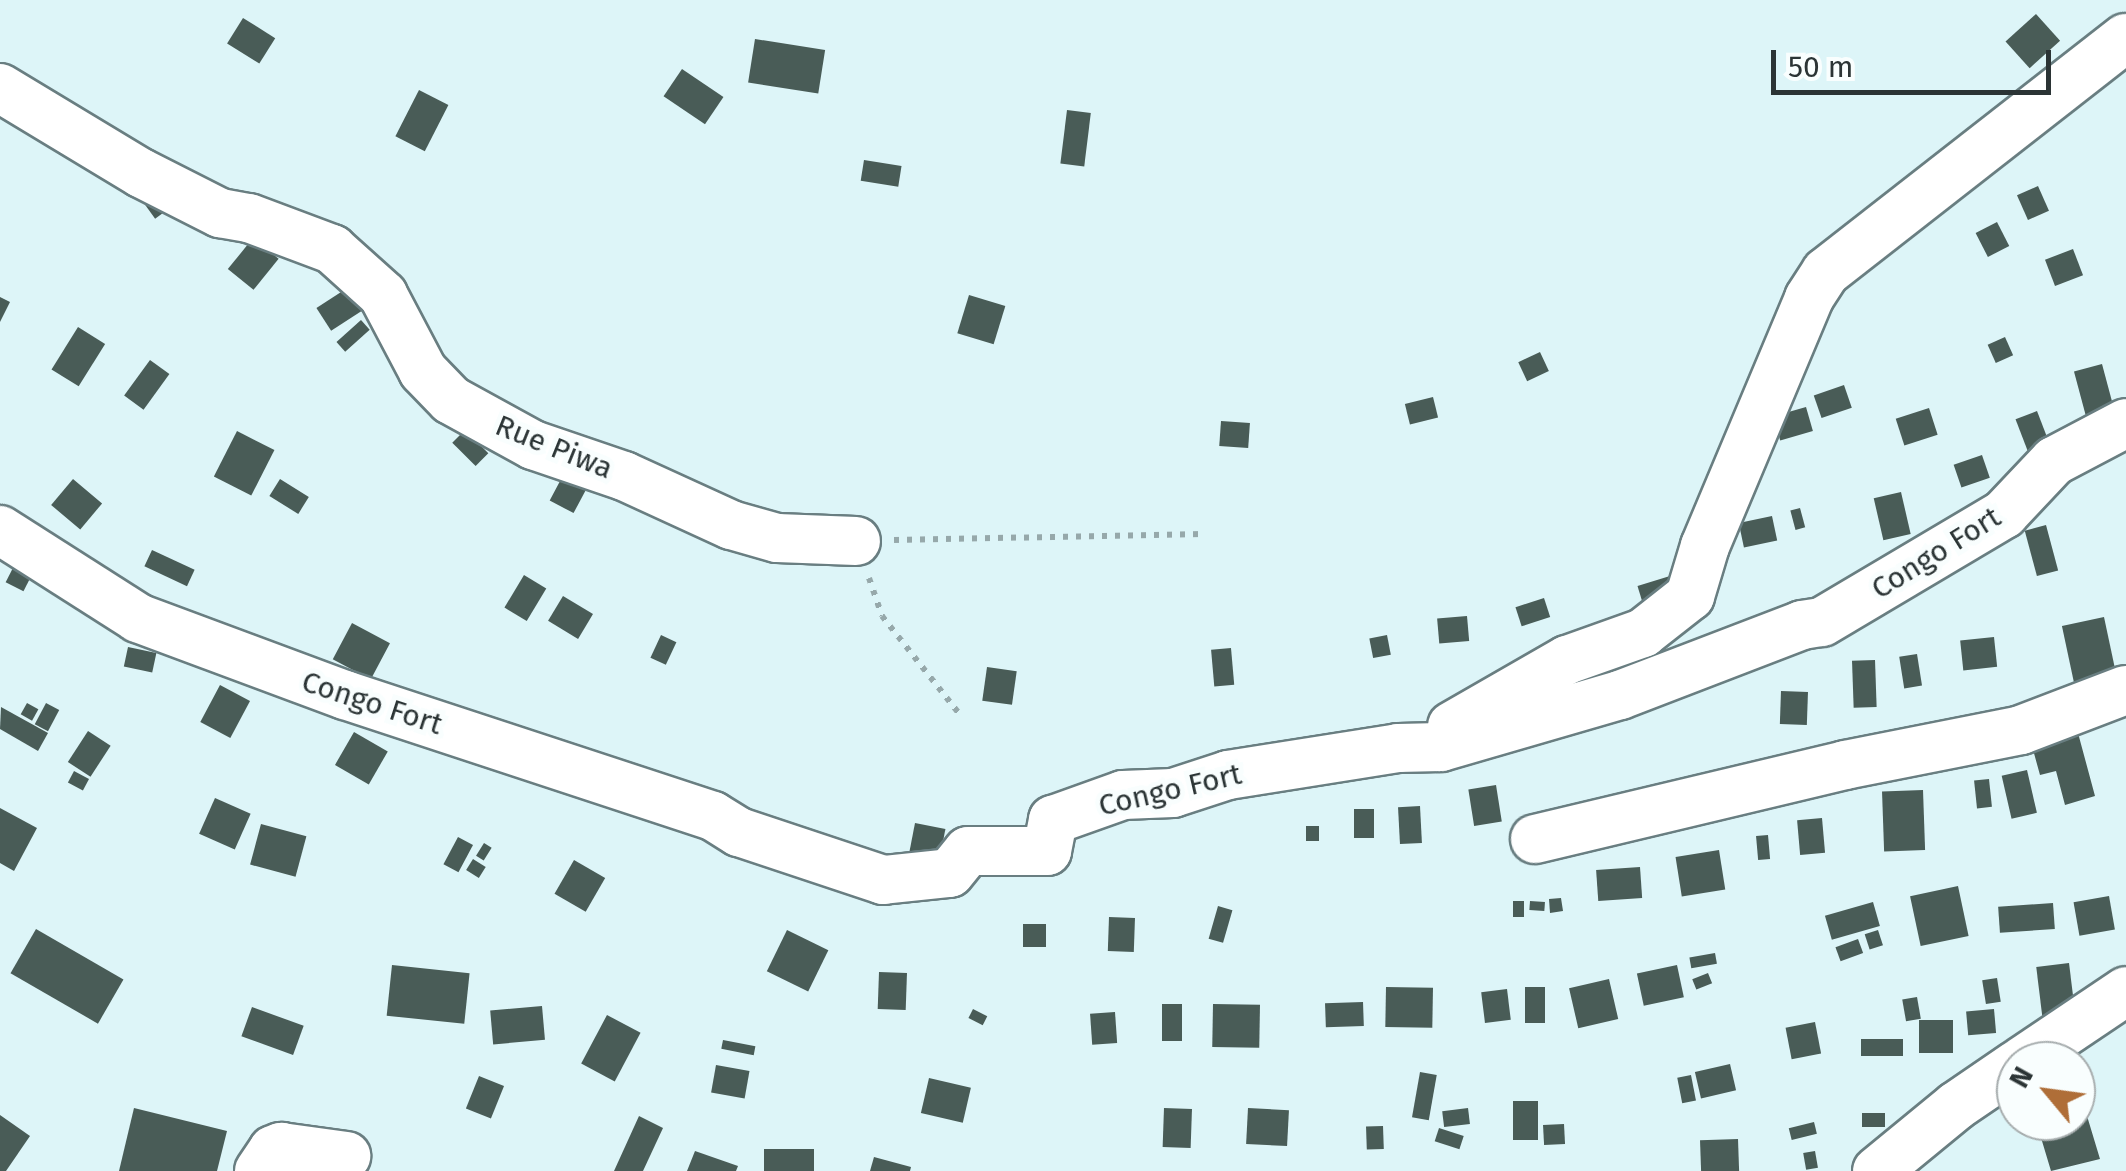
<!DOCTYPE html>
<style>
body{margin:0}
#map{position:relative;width:2126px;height:1171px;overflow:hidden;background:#ddf5f8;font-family:"Fira Sans",sans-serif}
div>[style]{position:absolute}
.building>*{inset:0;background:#495c57;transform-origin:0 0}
.path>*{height:6px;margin-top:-3px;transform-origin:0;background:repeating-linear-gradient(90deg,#96a8aa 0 5px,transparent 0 13px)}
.roads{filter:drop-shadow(2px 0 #697e81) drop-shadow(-2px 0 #697e81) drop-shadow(0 2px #697e81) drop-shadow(0 -2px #697e81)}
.minor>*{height:48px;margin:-24px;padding:0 24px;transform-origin:24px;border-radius:24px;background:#fff}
span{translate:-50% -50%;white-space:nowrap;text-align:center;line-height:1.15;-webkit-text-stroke:10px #f9fefe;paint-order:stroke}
.street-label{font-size:30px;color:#2b3435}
.north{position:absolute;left:1996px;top:1041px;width:100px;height:100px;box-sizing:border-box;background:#f9fefe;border:2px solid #a7adae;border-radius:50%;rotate:299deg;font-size:28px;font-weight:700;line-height:40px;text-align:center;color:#2b3435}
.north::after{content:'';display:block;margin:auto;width:35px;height:45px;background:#af6e38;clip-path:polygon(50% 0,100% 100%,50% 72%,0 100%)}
.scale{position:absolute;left:1771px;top:50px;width:280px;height:45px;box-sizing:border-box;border:5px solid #2b3435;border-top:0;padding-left:12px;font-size:30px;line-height:35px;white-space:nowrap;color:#2b3435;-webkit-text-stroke:8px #f9fefe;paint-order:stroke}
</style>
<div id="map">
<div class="building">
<div style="left:2036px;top:14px;width:36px;height:41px;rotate:48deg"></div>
<div style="left:243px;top:18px;width:38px;height:30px;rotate:32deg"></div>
<div style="left:755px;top:39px;width:71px;height:44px;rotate:9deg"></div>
<div style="left:682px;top:69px;width:50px;height:33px;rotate:34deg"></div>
<div style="left:419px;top:90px;width:33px;height:52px;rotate:27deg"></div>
<div style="left:1067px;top:110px;width:24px;height:54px;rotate:7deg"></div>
<div style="left:864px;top:160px;width:38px;height:21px;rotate:9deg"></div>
<div style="left:2038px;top:186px;width:27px;height:23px;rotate:66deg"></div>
<div style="left:165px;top:188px;width:19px;height:26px;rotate:54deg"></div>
<div style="left:1997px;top:222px;width:27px;height:24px;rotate:63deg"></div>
<div style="left:253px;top:238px;width:33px;height:40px;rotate:39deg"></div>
<div style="left:2073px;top:249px;width:28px;height:30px;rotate:69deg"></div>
<div style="left:355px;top:283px;width:27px;height:46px;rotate:57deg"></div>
<div style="left:969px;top:295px;width:38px;height:40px;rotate:17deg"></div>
<div style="clip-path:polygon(0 297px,10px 302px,0 322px)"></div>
<div style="left:361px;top:320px;width:13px;height:33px;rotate:48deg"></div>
<div style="left:78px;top:327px;width:32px;height:50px;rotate:32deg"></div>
<div style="left:2005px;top:337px;width:20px;height:19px;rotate:66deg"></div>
<div style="left:1540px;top:352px;width:21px;height:24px;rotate:65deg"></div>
<div style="left:150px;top:360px;width:24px;height:44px;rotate:36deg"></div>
<div style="left:2102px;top:364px;width:47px;height:29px;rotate:75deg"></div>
<div style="left:1844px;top:385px;width:24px;height:32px;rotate:71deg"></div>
<div style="left:1433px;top:397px;width:21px;height:29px;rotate:76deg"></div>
<div style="left:1806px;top:407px;width:25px;height:34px;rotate:74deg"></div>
<div style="left:1929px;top:408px;width:28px;height:35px;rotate:72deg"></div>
<div style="left:2037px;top:411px;width:45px;height:23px;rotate:69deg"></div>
<div style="left:1221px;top:421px;width:29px;height:25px;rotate:4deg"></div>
<div style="left:465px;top:430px;width:33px;height:18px;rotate:45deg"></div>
<div style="left:237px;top:431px;width:42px;height:51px;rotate:27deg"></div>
<div style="left:1982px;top:455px;width:24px;height:30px;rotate:71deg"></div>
<div style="left:568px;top:466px;width:27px;height:39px;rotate:28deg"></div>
<div style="left:73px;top:479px;width:38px;height:34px;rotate:40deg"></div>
<div style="left:280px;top:479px;width:34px;height:20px;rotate:32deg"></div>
<div style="left:1901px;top:492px;width:43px;height:28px;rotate:77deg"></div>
<div style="left:1800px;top:508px;width:20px;height:10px;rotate:75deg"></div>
<div style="left:1772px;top:516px;width:25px;height:34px;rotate:78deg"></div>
<div style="left:2046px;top:525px;width:47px;height:22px;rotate:75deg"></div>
<div style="left:152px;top:550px;width:47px;height:18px;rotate:25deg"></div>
<div style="left:17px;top:560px;width:20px;height:25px;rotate:27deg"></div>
<div style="left:524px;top:575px;width:26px;height:38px;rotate:31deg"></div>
<div style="left:1670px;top:576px;width:24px;height:34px;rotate:73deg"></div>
<div style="left:563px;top:596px;width:35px;height:29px;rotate:31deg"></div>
<div style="left:1544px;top:598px;width:20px;height:30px;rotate:72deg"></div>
<div style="left:1467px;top:616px;width:25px;height:30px;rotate:85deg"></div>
<div style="left:2104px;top:617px;width:57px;height:43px;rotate:78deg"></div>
<div style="left:352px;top:623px;width:43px;height:41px;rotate:28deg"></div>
<div style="left:661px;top:635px;width:17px;height:25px;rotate:25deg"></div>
<div style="left:1387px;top:635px;width:20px;height:18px;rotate:79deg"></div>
<div style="left:1994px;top:637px;width:30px;height:34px;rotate:84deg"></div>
<div style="left:128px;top:647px;width:29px;height:20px;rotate:12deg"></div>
<div style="left:1231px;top:648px;width:37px;height:20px;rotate:85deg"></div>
<div style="left:1917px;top:654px;width:32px;height:18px;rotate:81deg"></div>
<div style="left:1875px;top:660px;width:47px;height:23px;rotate:88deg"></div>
<div style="left:987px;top:667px;width:30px;height:34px;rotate:8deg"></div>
<div style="left:220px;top:685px;width:34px;height:42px;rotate:28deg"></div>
<div style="left:1781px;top:691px;width:27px;height:33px;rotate:2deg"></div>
<div style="left:27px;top:703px;width:13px;height:13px;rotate:29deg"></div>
<div style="left:46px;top:703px;width:15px;height:24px;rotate:28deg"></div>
<div style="clip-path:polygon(1px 707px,48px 733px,38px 751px,0 729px)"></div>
<div style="left:88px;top:731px;width:27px;height:37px;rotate:33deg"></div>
<div style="left:354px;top:732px;width:39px;height:38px;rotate:30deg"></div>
<div style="clip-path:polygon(2078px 733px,2095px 796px,2065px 805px,2056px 771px,2040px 775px,2032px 746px)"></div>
<div style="left:2027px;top:770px;width:44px;height:26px;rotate:77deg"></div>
<div style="left:74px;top:771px;width:17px;height:13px;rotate:28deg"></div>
<div style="left:1989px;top:779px;width:28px;height:15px;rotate:84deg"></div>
<div style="left:1496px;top:785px;width:37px;height:28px;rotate:81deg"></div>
<div style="left:1923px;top:790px;width:60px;height:41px;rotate:88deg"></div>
<div style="left:215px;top:798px;width:39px;height:39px;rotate:24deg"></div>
<div style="left:1420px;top:806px;width:37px;height:22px;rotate:87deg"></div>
<div style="clip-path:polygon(0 808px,37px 828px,14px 871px,0 863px)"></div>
<div style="left:1354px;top:809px;width:20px;height:29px"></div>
<div style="left:1822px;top:818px;width:35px;height:25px;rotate:85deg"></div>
<div style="left:915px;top:823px;width:31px;height:32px;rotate:11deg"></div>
<div style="left:261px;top:824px;width:47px;height:42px;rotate:15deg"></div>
<div style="left:1306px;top:826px;width:13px;height:15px"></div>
<div style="left:1768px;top:835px;width:24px;height:12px;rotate:85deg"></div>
<div style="left:458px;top:837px;width:17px;height:31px;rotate:28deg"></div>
<div style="left:484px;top:843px;width:9px;height:15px;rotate:32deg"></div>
<div style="left:1719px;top:850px;width:40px;height:44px;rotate:81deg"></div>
<div style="left:473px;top:859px;width:15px;height:13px;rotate:32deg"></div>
<div style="left:574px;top:860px;width:36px;height:39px;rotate:30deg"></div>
<div style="left:1640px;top:867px;width:31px;height:44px;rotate:86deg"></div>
<div style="left:1958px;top:886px;width:51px;height:49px;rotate:78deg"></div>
<div style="left:2109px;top:896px;width:34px;height:36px;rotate:80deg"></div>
<div style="clip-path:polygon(1561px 898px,1563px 911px,1550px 913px,1549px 899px)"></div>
<div style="left:1513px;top:901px;width:11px;height:16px"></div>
<div style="left:1530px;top:901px;width:15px;height:9px;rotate:4deg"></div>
<div style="left:1873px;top:902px;width:25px;height:50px;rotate:74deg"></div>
<div style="left:2053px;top:903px;width:26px;height:55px;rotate:86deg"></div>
<div style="left:1218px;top:906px;width:15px;height:34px;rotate:16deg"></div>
<div style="left:1109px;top:917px;width:26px;height:34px;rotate:2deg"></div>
<div style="left:1023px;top:924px;width:23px;height:23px"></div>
<div style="left:36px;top:929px;width:101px;height:51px;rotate:30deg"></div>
<div style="left:787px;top:930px;width:46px;height:46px;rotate:26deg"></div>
<div style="left:1878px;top:930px;width:16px;height:14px;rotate:72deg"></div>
<div style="left:1858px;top:939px;width:15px;height:24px;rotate:70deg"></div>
<div style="left:1715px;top:953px;width:11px;height:26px;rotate:80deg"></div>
<div style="left:2069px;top:963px;width:58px;height:33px;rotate:83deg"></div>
<div style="left:392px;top:965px;width:78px;height:51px;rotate:6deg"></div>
<div style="left:1677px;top:965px;width:33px;height:41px;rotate:78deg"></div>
<div style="left:879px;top:972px;width:28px;height:37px;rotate:2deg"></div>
<div style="left:1708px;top:973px;width:11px;height:17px;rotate:68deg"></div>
<div style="left:1997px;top:978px;width:24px;height:15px;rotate:81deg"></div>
<div style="left:1609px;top:979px;width:41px;height:41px;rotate:77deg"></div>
<div style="left:1386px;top:987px;width:47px;height:40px;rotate:1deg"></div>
<div style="left:1525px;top:987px;width:20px;height:36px"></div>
<div style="left:1507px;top:989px;width:31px;height:26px;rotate:83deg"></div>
<div style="left:1917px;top:997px;width:22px;height:15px;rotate:80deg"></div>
<div style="left:1363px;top:1002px;width:24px;height:38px;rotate:88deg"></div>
<div style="left:1162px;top:1004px;width:20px;height:37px"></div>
<div style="left:1213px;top:1004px;width:47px;height:43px;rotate:1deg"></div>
<div style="left:542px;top:1006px;width:34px;height:52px;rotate:85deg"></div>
<div style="left:252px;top:1007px;width:55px;height:31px;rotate:20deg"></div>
<div style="left:973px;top:1009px;width:16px;height:10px;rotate:27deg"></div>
<div style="left:1994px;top:1009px;width:24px;height:28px;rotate:85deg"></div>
<div style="left:1115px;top:1012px;width:31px;height:25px;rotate:86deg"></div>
<div style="left:607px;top:1015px;width:38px;height:55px;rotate:28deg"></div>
<div style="left:1919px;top:1020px;width:34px;height:33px"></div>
<div style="left:1815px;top:1022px;width:32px;height:30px;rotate:79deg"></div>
<div style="left:1903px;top:1039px;width:17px;height:42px;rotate:90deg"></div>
<div style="left:723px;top:1040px;width:33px;height:9px;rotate:11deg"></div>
<div style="left:1730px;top:1064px;width:27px;height:36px;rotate:77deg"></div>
<div style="left:716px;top:1065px;width:34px;height:28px;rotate:10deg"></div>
<div style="left:1420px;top:1072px;width:17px;height:46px;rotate:10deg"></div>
<div style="left:1691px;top:1075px;width:26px;height:14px;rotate:79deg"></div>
<div style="left:479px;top:1076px;width:27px;height:35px;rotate:22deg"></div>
<div style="left:929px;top:1078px;width:43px;height:36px;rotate:13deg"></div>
<div style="left:1513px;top:1101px;width:25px;height:39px"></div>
<div style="clip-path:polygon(2084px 1106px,2100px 1159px,2051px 1171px,2036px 1121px,2076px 1121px,2076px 1109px)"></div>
<div style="clip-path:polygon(134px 1108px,227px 1131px,217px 1171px,119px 1171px)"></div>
<div style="left:1164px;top:1108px;width:28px;height:39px;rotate:2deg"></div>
<div style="left:1248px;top:1108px;width:41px;height:36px;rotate:3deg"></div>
<div style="left:1468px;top:1108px;width:16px;height:26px;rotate:83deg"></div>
<div style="left:1885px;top:1113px;width:14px;height:23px;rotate:90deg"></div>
<div style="clip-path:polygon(0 1115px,30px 1136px,6px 1171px,0 1171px)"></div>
<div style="clip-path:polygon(639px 1116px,663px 1128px,643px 1171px,614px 1171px)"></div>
<div style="left:1814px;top:1122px;width:12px;height:26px;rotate:76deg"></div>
<div style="left:1564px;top:1124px;width:20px;height:21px;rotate:87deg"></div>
<div style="left:1383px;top:1126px;width:23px;height:17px;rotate:88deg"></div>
<div style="left:1439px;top:1128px;width:26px;height:14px;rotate:18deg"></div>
<div style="left:1738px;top:1139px;width:32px;height:38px;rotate:88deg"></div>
<div style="left:764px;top:1149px;width:50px;height:22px"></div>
<div style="clip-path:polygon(695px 1151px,738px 1166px,736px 1171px,687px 1171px)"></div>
<div style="left:1815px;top:1151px;width:17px;height:12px;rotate:80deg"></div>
<div style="clip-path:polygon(874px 1157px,911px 1167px,910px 1171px,870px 1171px)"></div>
</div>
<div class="path">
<div style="left:894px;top:540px;width:309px;rotate:-1.1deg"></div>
<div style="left:869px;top:578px;width:40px;rotate:71.1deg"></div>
<div style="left:882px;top:616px;width:127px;rotate:51.7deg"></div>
</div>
<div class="roads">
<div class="minor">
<div style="left:0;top:88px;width:165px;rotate:31.1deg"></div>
<div style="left:141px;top:173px;width:89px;rotate:26.9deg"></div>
<div style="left:220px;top:213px;width:29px;rotate:10deg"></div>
<div style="left:249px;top:218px;width:89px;rotate:20.5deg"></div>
<div style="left:332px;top:249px;width:69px;rotate:42deg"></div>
<div style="left:383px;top:295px;width:86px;rotate:62.2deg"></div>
<div style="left:423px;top:371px;width:40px;rotate:46deg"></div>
<div style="left:451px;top:400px;width:94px;rotate:28.8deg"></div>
<div style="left:533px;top:445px;width:96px;rotate:18.8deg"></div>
<div style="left:624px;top:476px;width:118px;rotate:24.6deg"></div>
<div style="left:731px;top:525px;width:48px;rotate:15.8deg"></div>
<div style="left:777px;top:538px;width:79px;rotate:2.2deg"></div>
<div style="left:0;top:530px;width:164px;rotate:32.5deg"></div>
<div style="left:138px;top:618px;width:221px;rotate:20.4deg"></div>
<div style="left:345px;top:695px;width:387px;rotate:18.2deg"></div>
<div style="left:713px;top:816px;width:31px;rotate:32deg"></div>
<div style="left:739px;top:832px;width:152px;rotate:18.4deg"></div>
<div style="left:883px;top:880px;width:67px;rotate:-6deg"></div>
<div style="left:950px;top:873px;width:28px;rotate:-51deg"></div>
<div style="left:968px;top:851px;width:79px"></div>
<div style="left:1047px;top:851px;width:32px;rotate:-79deg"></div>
<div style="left:1053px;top:820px;width:74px;rotate:-19.7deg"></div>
<div style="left:1123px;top:795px;width:50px;rotate:-2.3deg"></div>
<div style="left:1173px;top:793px;width:58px;rotate:-18.1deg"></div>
<div style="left:1228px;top:775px;width:172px;rotate:-9deg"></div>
<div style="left:1398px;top:748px;width:43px;rotate:-1.3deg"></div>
<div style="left:1441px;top:747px;width:186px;rotate:-16.2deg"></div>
<div style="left:1620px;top:695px;width:195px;rotate:-21deg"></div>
<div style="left:1802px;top:625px;width:20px;rotate:-9deg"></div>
<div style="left:1822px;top:622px;width:212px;rotate:-30.7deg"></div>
<div style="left:2004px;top:514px;width:73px;rotate:-46.7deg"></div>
<div style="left:2054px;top:461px;width:81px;rotate:-27.8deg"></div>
<div style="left:1452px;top:726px;width:133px;rotate:-29.9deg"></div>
<div style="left:1567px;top:660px;width:81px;rotate:-19.6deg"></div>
<div style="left:1643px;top:633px;width:60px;rotate:-38.2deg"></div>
<div style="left:1690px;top:596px;width:52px;rotate:-73.3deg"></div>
<div style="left:1705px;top:546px;width:269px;rotate:-67.2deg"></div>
<div style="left:1809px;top:298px;width:31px;rotate:-57deg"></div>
<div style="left:1826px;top:272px;width:380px;rotate:-38deg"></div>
<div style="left:1535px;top:839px;width:319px;rotate:-13.4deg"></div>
<div style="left:1845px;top:765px;width:179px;rotate:-11.2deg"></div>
<div style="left:2021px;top:730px;width:112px;rotate:-20.9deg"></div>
<div style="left:2022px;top:1061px;width:125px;rotate:-33.9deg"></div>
<div style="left:259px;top:1171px;width:25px;rotate:-56deg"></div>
<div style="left:273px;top:1150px;width:9px;rotate:-21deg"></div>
<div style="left:281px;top:1147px;width:66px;rotate:7.9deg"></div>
<div style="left:1877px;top:1171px;width:102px;rotate:-39.4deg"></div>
<div style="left:1956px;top:1106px;width:73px;rotate:-34.3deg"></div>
</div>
</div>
<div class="street-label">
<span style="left:554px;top:447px;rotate:22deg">Rue Piwa</span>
<span style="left:1936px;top:553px;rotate:-32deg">Congo Fort</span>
<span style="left:372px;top:703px;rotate:18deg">Congo Fort</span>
<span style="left:1170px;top:790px;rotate:-13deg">Congo Fort</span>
</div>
<div class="north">N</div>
<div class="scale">50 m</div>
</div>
